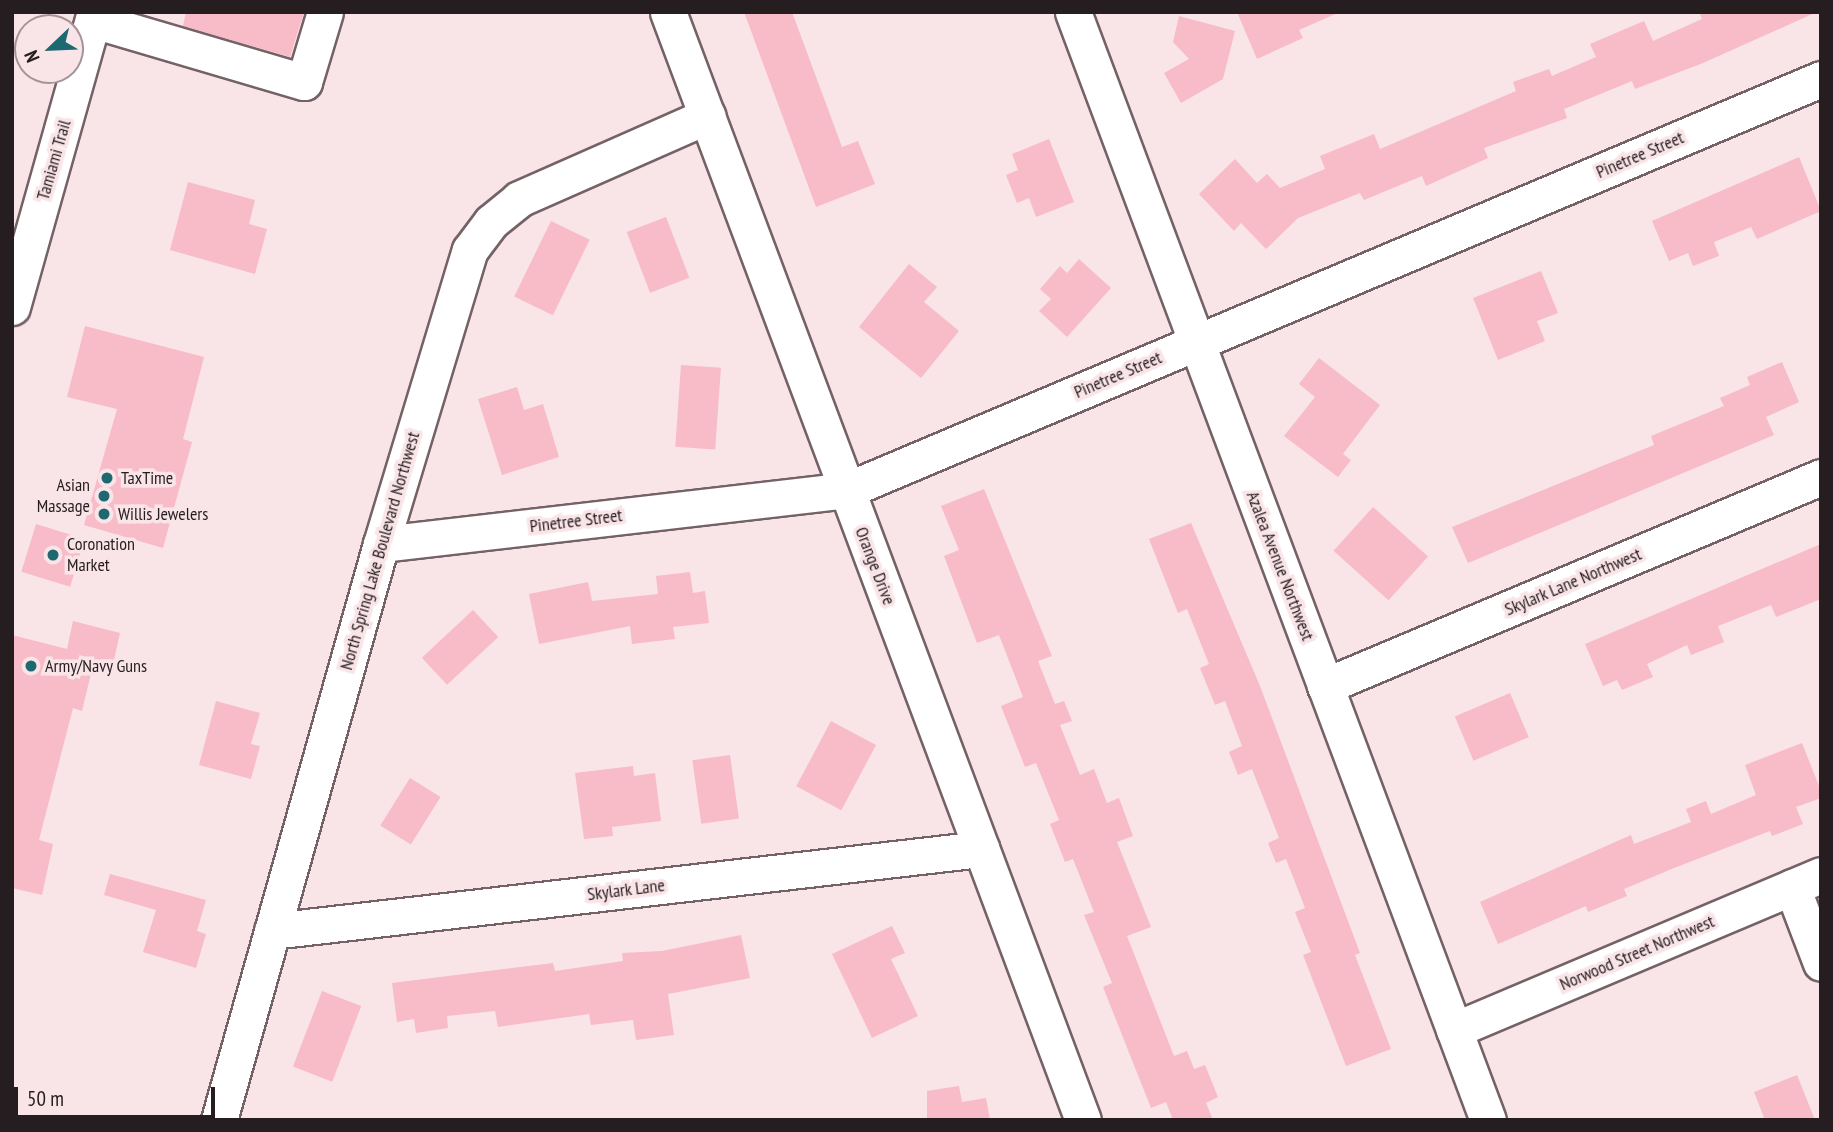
<!DOCTYPE html>
<style>
body{margin:0}
#map{position:relative;width:1833px;height:1132px;overflow:hidden;background:#f9e4e8;font-family:"PT Sans Narrow",sans-serif}
div>[style]{position:absolute}
.building>*{inset:0;background:#f8bbc8;transform-origin:0 0}
.roads{filter:drop-shadow(2px 0 #746266) drop-shadow(-2px 0 #746266) drop-shadow(0 2px #746266) drop-shadow(0 -2px #746266)}
.minor>*{height:35px;margin:-17.5px;padding:0 17.5px;transform-origin:17.5px;border-radius:17.5px;background:#fff}
.dots>*{width:19px;height:19px;translate:-50% -50%;box-sizing:border-box;border:4px solid #f9e4e8;border-radius:50%}
span{translate:-50% -50%;white-space:nowrap;text-align:center;line-height:1.15;-webkit-text-stroke:7px #f9e4e8;paint-order:stroke}
.street-label{font-size:18px;color:#251d1f}
.poi-label{font-size:18px;color:#251d1f}
.left{translate:0 -50%;text-align:left}
.right{translate:-100% -50%;text-align:right}
.frame{position:absolute;inset:0;border:14px solid #251d1f;pointer-events:none}
.north{position:absolute;left:14px;top:14px;width:70px;height:70px;box-sizing:border-box;background:#f9e4e8;border:2px solid #a49498;border-radius:50%;rotate:247deg;font-size:19px;font-weight:700;line-height:28px;text-align:center;color:#251d1f}
.north::after{content:'';display:block;margin:auto;width:24px;height:32px;background:#1e6971;clip-path:polygon(50% 0,100% 100%,50% 72%,0 100%)}
.scale{position:absolute;left:14px;top:1087px;width:201px;height:32px;box-sizing:border-box;border:4px solid #251d1f;border-top:0;padding-left:9px;font-size:21px;line-height:24px;white-space:nowrap;color:#251d1f;-webkit-text-stroke:5px #f9e4e8;paint-order:stroke}
</style>
<div id="map">
<div class="building">
<div style="clip-path:polygon(186px 12px,304px 12px,290px 57px,183px 26px)"></div>
<div style="clip-path:polygon(744px 12px,792px 12px,842px 147px,858px 141px,875px 184px,816px 207px)"></div>
<div style="clip-path:polygon(1237px 12px,1340px 12px,1299px 30px,1303px 38px,1257px 59px)"></div>
<div style="clip-path:polygon(1699px 12px,1817px 12px,1703px 63px,1635px 89px,1632px 81px,1564px 109px,1567px 118px,1484px 148px,1488px 158px,1426px 186px,1422px 176px,1364px 200px,1360px 193px,1298px 218px,1266px 249px,1241px 223px,1234px 231px,1199px 194px,1235px 159px,1257px 183px,1267px 174px,1280px 188px,1325px 169px,1320px 156px,1374px 134px,1380px 149px,1516px 91px,1513px 82px,1549px 69px,1552px 76px,1596px 57px,1590px 44px,1644px 21px,1653px 41px,1702px 19px)"></div>
<div style="clip-path:polygon(1179px 16px,1235px 31px,1223px 79px,1181px 103px,1164px 73px,1189px 59px,1173px 42px)"></div>
<div style="clip-path:polygon(1049px 139px,1074px 202px,1036px 217px,1029px 198px,1017px 203px,1006px 175px,1018px 170px,1012px 154px)"></div>
<div style="clip-path:polygon(1799px 157px,1821px 211px,1757px 239px,1751px 227px,1714px 242px,1719px 256px,1693px 266px,1688px 253px,1669px 261px,1652px 221px)"></div>
<div style="clip-path:polygon(188px 182px,255px 200px,249px 224px,267px 229px,255px 274px,170px 250px)"></div>
<div style="left:666px;top:217px;width:65px;height:42px;rotate:69deg"></div>
<div style="left:551px;top:221px;width:43px;height:84px;rotate:26deg"></div>
<div style="clip-path:polygon(1079px 259px,1111px 288px,1067px 337px,1039px 311px,1051px 299px,1040px 289px,1060px 266px,1067px 273px)"></div>
<div style="clip-path:polygon(909px 264px,937px 287px,924px 302px,959px 331px,921px 378px,859px 327px)"></div>
<div style="clip-path:polygon(1541px 271px,1558px 313px,1537px 321px,1545px 341px,1498px 360px,1473px 298px)"></div>
<div style="clip-path:polygon(85px 326px,204px 357px,183px 439px,192px 442px,163px 548px,84px 525px,117px 409px,67px 397px)"></div>
<div style="clip-path:polygon(1319px 358px,1380px 405px,1343px 454px,1351px 460px,1338px 477px,1284px 436px,1315px 397px,1299px 384px)"></div>
<div style="clip-path:polygon(1782px 362px,1799px 402px,1766px 417px,1774px 435px,1468px 563px,1452px 527px,1654px 445px,1651px 436px,1724px 406px,1720px 398px,1750px 385px,1747px 377px)"></div>
<div style="left:681px;top:365px;width:40px;height:82px;rotate:4deg"></div>
<div style="clip-path:polygon(517px 387px,524px 410px,543px 404px,559px 457px,502px 475px,478px 399px)"></div>
<div style="clip-path:polygon(984px 489px,1052px 656px,1038px 661px,1055px 704px,1064px 701px,1072px 721px,1060px 725px,1080px 775px,1094px 769px,1107px 803px,1119px 798px,1133px 836px,1117px 842px,1151px 927px,1127px 936px,1174px 1056px,1187px 1051px,1194px 1069px,1205px 1065px,1218px 1097px,1206px 1103px,1213px 1120px,1173px 1120px,1166px 1102px,1151px 1108px,1103px 987px,1112px 983px,1084px 915px,1094px 912px,1073px 859px,1065px 862px,1050px 824px,1059px 820px,1036px 763px,1025px 767px,1001px 706px,1023px 697px,999px 635px,977px 643px,944px 556px,959px 550px,941px 506px)"></div>
<div style="left:1373px;top:507px;width:74px;height:59px;rotate:42deg"></div>
<div style="clip-path:polygon(1191px 523px,1260px 686px,1360px 953px,1355px 955px,1391px 1049px,1346px 1066px,1303px 955px,1311px 952px,1295px 912px,1305px 908px,1286px 859px,1276px 863px,1268px 843px,1279px 838px,1252px 769px,1238px 775px,1229px 752px,1242px 746px,1225px 701px,1215px 705px,1200px 668px,1209px 664px,1187px 609px,1178px 613px,1149px 539px)"></div>
<div style="left:36px;top:524px;width:51px;height:50px;rotate:17deg"></div>
<div style="clip-path:polygon(1821px 544px,1821px 599px,1776px 617px,1771px 605px,1718px 626px,1724px 642px,1691px 655px,1687px 645px,1647px 664px,1653px 677px,1622px 690px,1617px 680px,1603px 686px,1585px 644px)"></div>
<div style="clip-path:polygon(690px 572px,693px 593px,705px 591px,709px 623px,673px 627px,675px 639px,632px 644px,630px 626px,539px 644px,529px 594px,588px 582px,592px 601px,658px 594px,656px 576px)"></div>
<div style="left:473px;top:610px;width:37px;height:70px;rotate:47deg"></div>
<div style="clip-path:polygon(73px 621px,120px 633px,112px 669px,93px 665px,82px 711px,73px 708px,39px 840px,53px 844px,42px 895px,12px 888px,12px 635px,67px 649px)"></div>
<div style="left:1510px;top:693px;width:48px;height:60px;rotate:67deg"></div>
<div style="clip-path:polygon(216px 701px,260px 713px,251px 744px,260px 746px,251px 779px,199px 765px)"></div>
<div style="left:831px;top:721px;width:51px;height:74px;rotate:28deg"></div>
<div style="clip-path:polygon(1802px 743px,1821px 791px,1821px 798px,1796px 807px,1803px 824px,1772px 836px,1770px 831px,1674px 868px,1624px 889px,1627px 896px,1588px 912px,1586px 906px,1498px 944px,1480px 902px,1631px 835px,1634px 844px,1691px 822px,1686px 809px,1706px 801px,1711px 814px,1756px 795px,1745px 765px)"></div>
<div style="left:730px;top:755px;width:64px;height:38px;rotate:82deg"></div>
<div style="clip-path:polygon(633px 766px,634px 776px,655px 773px,661px 821px,612px 827px,613px 836px,584px 839px,575px 773px)"></div>
<div style="left:410px;top:778px;width:36px;height:56px;rotate:32deg"></div>
<div style="clip-path:polygon(110px 874px,206px 900px,197px 931px,206px 934px,196px 968px,143px 952px,156px 910px,104px 895px)"></div>
<div style="clip-path:polygon(892px 926px,905px 953px,891px 959px,918px 1016px,872px 1038px,832px 954px)"></div>
<div style="clip-path:polygon(741px 935px,750px 978px,668px 994px,674px 1035px,636px 1040px,633px 1020px,591px 1025px,589px 1014px,498px 1027px,495px 1011px,447px 1016px,448px 1028px,416px 1033px,414px 1019px,397px 1022px,392px 983px,553px 963px,555px 971px,623px 961px,622px 953px,662px 951px)"></div>
<div style="left:322px;top:991px;width:42px;height:81px;rotate:21deg"></div>
<div style="clip-path:polygon(1797px 1075px,1815px 1120px,1765px 1120px,1754px 1092px)"></div>
<div style="clip-path:polygon(959px 1086px,962px 1102px,986px 1098px,990px 1120px,927px 1120px,927px 1091px)"></div>
</div>
<div class="roads">
<div class="minor">
<div style="left:668px;top:12px;width:1183px;rotate:69.47deg"></div>
<div style="left:1073px;top:12px;width:1183px;rotate:69.47deg"></div>
<div style="left:93px;top:20px;width:220px;rotate:16.4deg"></div>
<div style="left:304px;top:82px;width:73px;rotate:-73.3deg"></div>
<div style="left:12px;top:307px;width:306px;rotate:-74.3deg"></div>
<div style="left:381px;top:544px;width:469px;rotate:-6.6deg"></div>
<div style="left:847px;top:490px;width:1057px;rotate:-22.88deg"></div>
<div style="left:1325px;top:686px;width:538px;rotate:-22.85deg"></div>
<div style="left:1792px;top:887px;width:81px;rotate:69.1deg"></div>
<div style="left:272px;top:931px;width:714px;rotate:-6.6deg"></div>
<div style="left:1454px;top:1030px;width:398px;rotate:-22.9deg"></div>
<div style="left:219px;top:1120px;width:598px;rotate:-74.29deg"></div>
<div style="left:381px;top:544px;width:307px;rotate:-73.2deg"></div>
<div style="left:470px;top:250px;width:35px;rotate:-53deg"></div>
<div style="left:491px;top:222px;width:36px;rotate:-39deg"></div>
<div style="left:519px;top:199px;width:206px;rotate:-23.8deg"></div>
</div>
</div>
<div class="dots">
<div style="left:107px;top:478px;background:#1e6971"></div>
<div style="left:104px;top:496px;background:#1e6971"></div>
<div style="left:104px;top:514px;background:#1e6971"></div>
<div style="left:53px;top:555px;background:#1e6971"></div>
<div style="left:31px;top:666px;background:#1e6971"></div>
</div>
<div class="street-label">
<span style="left:1640px;top:155px;rotate:-23deg">Pinetree Street</span>
<span style="left:54px;top:160px;rotate:-74deg">Tamiami Trail</span>
<span style="left:1118px;top:375px;rotate:-23deg">Pinetree Street</span>
<span style="left:576px;top:521px;rotate:-7deg">Pinetree Street</span>
<span style="left:380px;top:551px;rotate:-74deg">North Spring Lake Boulevard Northwest</span>
<span style="left:875px;top:566px;rotate:69deg">Orange Drive</span>
<span style="left:1280px;top:566px;rotate:69deg">Azalea Avenue Northwest</span>
<span style="left:1573px;top:582px;rotate:-23deg">Skylark Lane Northwest</span>
<span style="left:626px;top:890px;rotate:-7deg">Skylark Lane</span>
<span style="left:1637px;top:953px;rotate:-23deg">Norwood Street Northwest</span>
</div>
<div class="poi-label">
<span class="left" style="left:121px;top:478px">TaxTime</span>
<span class="right" style="left:90px;top:496px">Asian<br>Massage</span>
<span class="left" style="left:118px;top:514px">Willis Jewelers</span>
<span class="left" style="left:67px;top:555px">Coronation<br>Market</span>
<span class="left" style="left:45px;top:666px">Army/Navy Guns</span>
</div>
<div class="frame"></div>
<div class="north">N</div>
<div class="scale">50 m</div>
</div>
